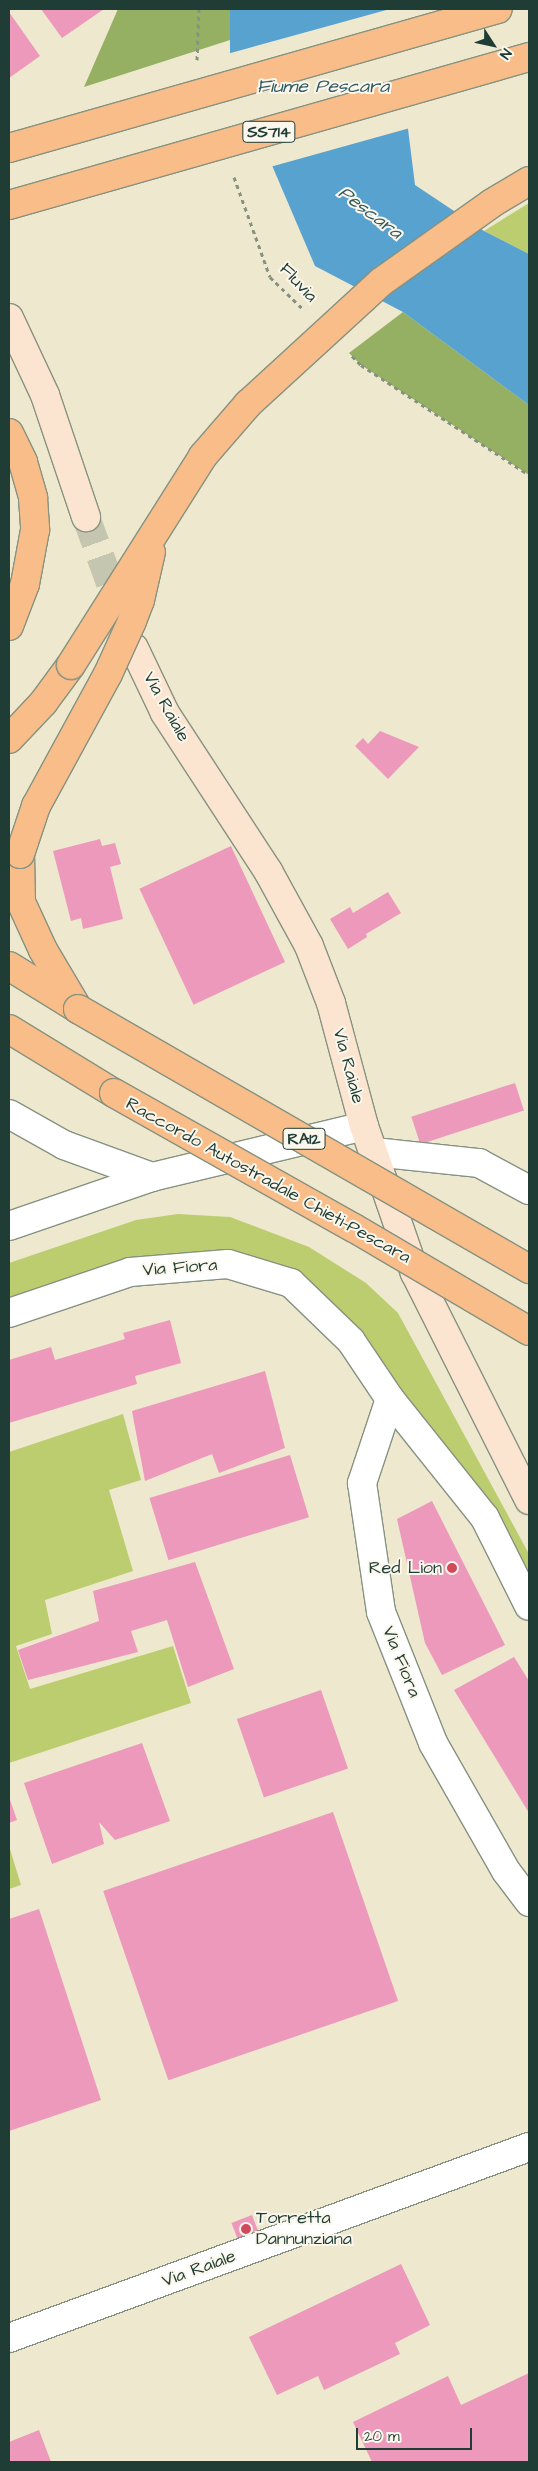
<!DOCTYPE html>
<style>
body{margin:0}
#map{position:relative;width:538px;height:2471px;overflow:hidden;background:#eee8ce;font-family:"Architects Daughter",sans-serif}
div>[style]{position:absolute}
.green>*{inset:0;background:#bccd70}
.forest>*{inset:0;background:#95b062}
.water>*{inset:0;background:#58a2d0}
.pier>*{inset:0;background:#eee8ce}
.building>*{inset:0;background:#ec99bc;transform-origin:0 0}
.secondary-tunnel>*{height:28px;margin-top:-14px;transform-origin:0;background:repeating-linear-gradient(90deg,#c5c6af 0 28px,transparent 0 42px)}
.path>*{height:3px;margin-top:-1.5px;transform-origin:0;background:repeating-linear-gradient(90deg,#869281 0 4px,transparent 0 8px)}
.roads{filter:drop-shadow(1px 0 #869281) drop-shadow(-1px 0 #869281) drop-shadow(0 1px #869281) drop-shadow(0 -1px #869281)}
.street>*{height:28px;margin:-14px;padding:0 14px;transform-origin:14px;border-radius:14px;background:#fff}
.secondary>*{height:28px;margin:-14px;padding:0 14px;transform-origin:14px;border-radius:14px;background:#fce5d0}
.highway>*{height:28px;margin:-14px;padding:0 14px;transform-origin:14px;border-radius:14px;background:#f8bd89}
.bridges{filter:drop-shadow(1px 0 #869281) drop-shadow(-1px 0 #869281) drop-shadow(0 1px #869281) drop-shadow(0 -1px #869281)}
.highway-bridge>*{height:28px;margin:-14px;padding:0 14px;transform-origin:14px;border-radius:14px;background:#f8bd89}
.dots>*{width:14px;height:14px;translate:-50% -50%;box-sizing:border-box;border:2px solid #fbf7ec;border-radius:50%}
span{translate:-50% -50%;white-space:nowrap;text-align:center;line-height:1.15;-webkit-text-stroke:4px #fbf7ec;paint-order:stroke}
.shield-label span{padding:1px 4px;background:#fbf7ec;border:1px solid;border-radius:4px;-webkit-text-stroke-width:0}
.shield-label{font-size:16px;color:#1f3d34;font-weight:700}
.street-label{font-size:18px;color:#1f3d34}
.poi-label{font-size:18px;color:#1f3d34}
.right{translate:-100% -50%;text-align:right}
.left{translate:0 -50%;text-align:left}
.water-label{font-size:19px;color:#305b63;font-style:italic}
.frame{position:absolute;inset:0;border:10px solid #1f3d34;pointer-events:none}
.north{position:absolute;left:468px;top:20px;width:50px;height:50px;-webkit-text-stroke:4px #fbf7ec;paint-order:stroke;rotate:125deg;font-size:14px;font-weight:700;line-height:20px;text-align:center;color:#1f3d34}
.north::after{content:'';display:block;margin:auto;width:18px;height:22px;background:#1f3d34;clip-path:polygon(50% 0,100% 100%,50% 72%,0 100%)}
.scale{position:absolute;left:356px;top:2428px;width:116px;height:22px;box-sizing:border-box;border:2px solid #1f3d34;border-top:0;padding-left:6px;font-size:15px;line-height:18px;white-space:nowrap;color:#1f3d34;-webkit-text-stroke:4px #fbf7ec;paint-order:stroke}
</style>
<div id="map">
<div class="green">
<div style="clip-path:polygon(529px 203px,529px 254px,484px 231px)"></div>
<div style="clip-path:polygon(178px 1214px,230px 1217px,309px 1247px,366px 1283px,398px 1313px,529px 1554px,529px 1589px,492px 1518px,364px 1336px,300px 1275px,235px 1252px,134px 1260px,9px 1302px,9px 1263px,136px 1220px)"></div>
<div style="clip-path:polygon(123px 1414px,141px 1480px,109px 1490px,133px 1571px,45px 1600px,52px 1634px,16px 1646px,30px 1689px,173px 1646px,191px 1703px,9px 1763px,9px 1452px)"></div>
<div style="clip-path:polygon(9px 1846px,21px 1885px,9px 1889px)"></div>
</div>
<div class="forest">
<div style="clip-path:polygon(118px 9px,230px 9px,230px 40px,84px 87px)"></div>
<div style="clip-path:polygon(403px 312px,529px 405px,529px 475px,361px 365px,349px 353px)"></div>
</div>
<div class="water">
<div style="clip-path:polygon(230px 9px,393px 9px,415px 185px,484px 231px,529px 254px,529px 405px,403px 312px,315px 266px,230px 67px)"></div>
</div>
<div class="pier">
<div style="clip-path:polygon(390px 9px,395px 9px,410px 128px,270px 167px,227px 68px,227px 54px)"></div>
</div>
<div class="building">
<div style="clip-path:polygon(41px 9px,104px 9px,62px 38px)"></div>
<div style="clip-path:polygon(9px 12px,40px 56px,9px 78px)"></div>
<div style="clip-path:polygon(380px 731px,419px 747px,388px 779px,355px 746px,363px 738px,368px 744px)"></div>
<div style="clip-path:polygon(100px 839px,102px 846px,115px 843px,121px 864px,110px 867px,123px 919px,83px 929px,81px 918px,71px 921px,53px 851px)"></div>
<div style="left:231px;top:846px;width:128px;height:101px;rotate:65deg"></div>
<div style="clip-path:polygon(388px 892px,401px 913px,366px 934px,367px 937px,348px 949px,330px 919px,350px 907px,353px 913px)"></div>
<div style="left:515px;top:1083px;width:29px;height:109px;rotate:72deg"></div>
<div style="clip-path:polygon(170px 1320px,181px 1363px,135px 1376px,137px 1384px,9px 1423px,9px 1360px,51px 1347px,55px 1360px,125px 1339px,123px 1333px)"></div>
<div style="clip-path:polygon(265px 1371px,285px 1448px,219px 1473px,212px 1454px,145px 1481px,132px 1411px)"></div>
<div style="left:290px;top:1455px;width:65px;height:147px;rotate:73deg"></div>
<div style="clip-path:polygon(432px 1501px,505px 1645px,442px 1675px,425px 1643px,397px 1519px)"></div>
<div style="clip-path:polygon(195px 1562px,234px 1669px,188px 1687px,167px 1620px,131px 1631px,138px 1652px,28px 1680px,18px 1650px,99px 1621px,93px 1591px)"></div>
<div style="clip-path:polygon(514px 1657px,529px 1681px,529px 1813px,454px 1690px)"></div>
<div style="left:321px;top:1690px;width:83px;height:89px;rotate:71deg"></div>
<div style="clip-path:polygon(142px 1743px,170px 1821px,115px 1840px,99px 1822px,104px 1844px,52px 1864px,24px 1783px)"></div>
<div style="clip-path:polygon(9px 1797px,17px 1820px,9px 1823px)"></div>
<div style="left:333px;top:1812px;width:200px;height:243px;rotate:71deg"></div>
<div style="clip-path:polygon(39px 1909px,101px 2100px,9px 2131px,9px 1919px)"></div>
<div style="left:252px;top:2215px;width:22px;height:22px;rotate:69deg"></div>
<div style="clip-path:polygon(401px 2264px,430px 2325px,395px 2343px,400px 2354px,324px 2390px,318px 2376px,277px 2395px,249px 2337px)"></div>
<div style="clip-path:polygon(529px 2373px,529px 2462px,372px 2462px,353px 2422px,448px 2376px,461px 2405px)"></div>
<div style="clip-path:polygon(39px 2430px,51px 2462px,9px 2462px,9px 2442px)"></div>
</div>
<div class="secondary-tunnel">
<div style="left:86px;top:517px;width:105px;rotate:70deg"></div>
</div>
<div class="path">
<div style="left:197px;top:60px;width:51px;rotate:-87.8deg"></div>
<div style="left:234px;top:177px;width:106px;rotate:70.2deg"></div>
<div style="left:270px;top:277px;width:45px;rotate:44.1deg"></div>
<div style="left:352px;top:356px;width:13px;rotate:45deg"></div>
<div style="left:361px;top:365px;width:201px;rotate:33.2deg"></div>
</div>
<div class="roads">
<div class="street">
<div style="left:9px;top:1114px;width:63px;rotate:29.4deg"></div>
<div style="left:64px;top:1145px;width:94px;rotate:20deg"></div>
<div style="left:374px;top:1152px;width:106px;rotate:6deg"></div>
<div style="left:479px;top:1163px;width:57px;rotate:28.4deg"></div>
<div style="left:9px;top:1226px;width:151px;rotate:-18.9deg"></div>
<div style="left:152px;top:1177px;width:218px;rotate:-13.5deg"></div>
<div style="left:9px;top:1313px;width:128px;rotate:-18.7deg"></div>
<div style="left:130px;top:1272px;width:98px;rotate:-4.7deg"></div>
<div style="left:228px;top:1264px;width:66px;rotate:16.8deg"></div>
<div style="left:291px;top:1283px;width:83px;rotate:44deg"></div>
<div style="left:351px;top:1341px;width:70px;rotate:56.1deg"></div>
<div style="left:390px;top:1399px;width:152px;rotate:51.4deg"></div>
<div style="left:485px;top:1518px;width:98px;rotate:63.4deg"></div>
<div style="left:390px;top:1399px;width:89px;rotate:108.4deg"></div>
<div style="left:362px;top:1483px;width:130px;rotate:81.6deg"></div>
<div style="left:381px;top:1612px;width:141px;rotate:68.3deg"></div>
<div style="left:433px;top:1743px;width:147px;rotate:60.3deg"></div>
<div style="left:506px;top:1871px;width:39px;rotate:53deg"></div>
<div style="left:9px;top:2338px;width:554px;rotate:-20.17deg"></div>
</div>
<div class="secondary">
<div style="left:9px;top:318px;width:85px;rotate:64.9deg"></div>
<div style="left:45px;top:395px;width:129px;rotate:71.4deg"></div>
<div style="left:134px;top:648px;width:72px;rotate:64.5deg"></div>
<div style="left:165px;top:713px;width:189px;rotate:56.9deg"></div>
<div style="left:268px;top:871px;width:85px;rotate:61.3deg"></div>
<div style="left:309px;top:946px;width:61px;rotate:68.9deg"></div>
<div style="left:331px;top:1003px;width:127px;rotate:75deg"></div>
<div style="left:364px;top:1126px;width:156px;rotate:70.9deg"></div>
<div style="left:415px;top:1273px;width:254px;rotate:63.3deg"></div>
</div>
<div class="highway">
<div style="left:9px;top:433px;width:32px;rotate:64deg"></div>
<div style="left:23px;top:462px;width:37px;rotate:74deg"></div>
<div style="left:33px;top:498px;width:32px;rotate:86deg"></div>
<div style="left:35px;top:530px;width:55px;rotate:100.5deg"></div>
<div style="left:25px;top:584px;width:45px;rotate:110.9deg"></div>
<div style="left:9px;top:739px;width:50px;rotate:-46.6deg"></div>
<div style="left:43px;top:703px;width:47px;rotate:-53.6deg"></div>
<div style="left:20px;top:854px;width:48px;rotate:88.8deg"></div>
<div style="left:21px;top:902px;width:53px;rotate:65.4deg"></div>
<div style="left:43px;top:950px;width:69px;rotate:59.3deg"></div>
<div style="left:9px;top:966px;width:78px;rotate:31.8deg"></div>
<div style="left:9px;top:1029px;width:123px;rotate:31.4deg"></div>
</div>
</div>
<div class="bridges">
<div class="highway-bridge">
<div style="left:9px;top:148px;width:508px;rotate:-15.87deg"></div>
<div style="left:9px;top:205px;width:541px;rotate:-15.89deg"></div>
<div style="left:71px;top:665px;width:247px;rotate:-57.7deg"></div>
<div style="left:203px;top:456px;width:69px;rotate:-49.1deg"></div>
<div style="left:248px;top:404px;width:180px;rotate:-42.5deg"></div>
<div style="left:381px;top:282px;width:136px;rotate:-35.4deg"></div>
<div style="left:492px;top:203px;width:43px;rotate:-30.7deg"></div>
<div style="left:20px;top:854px;width:51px;rotate:-71.6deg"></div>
<div style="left:36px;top:806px;width:150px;rotate:-61.4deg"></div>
<div style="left:108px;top:674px;width:58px;rotate:-65.6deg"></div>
<div style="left:132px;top:621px;width:22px;rotate:-69deg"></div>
<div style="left:140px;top:600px;width:49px;rotate:-77.1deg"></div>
<div style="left:78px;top:1009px;width:521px;rotate:29.96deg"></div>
<div style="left:114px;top:1093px;width:275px;rotate:29.4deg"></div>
<div style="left:354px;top:1228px;width:203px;rotate:30.5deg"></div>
</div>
</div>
<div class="dots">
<div style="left:452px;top:1568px;background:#d1495b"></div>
<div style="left:246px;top:2229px;background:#d1495b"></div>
</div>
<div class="shield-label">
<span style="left:269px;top:132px">SS714</span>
<span style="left:304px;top:1139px">RA12</span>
</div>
<div class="street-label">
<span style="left:298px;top:283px;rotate:47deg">Fluvia</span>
<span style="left:166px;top:707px;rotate:61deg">Via Raiale</span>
<span style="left:348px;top:1066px;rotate:75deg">Via Raiale</span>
<span style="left:268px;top:1181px;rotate:29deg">Raccordo Autostradale Chieti-Pescara</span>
<span style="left:180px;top:1268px;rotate:-4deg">Via Fiora</span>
<span style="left:401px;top:1662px;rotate:68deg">Via Fiora</span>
<span style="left:199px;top:2269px;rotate:-20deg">Via Raiale</span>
</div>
<div class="poi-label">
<span class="right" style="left:442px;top:1568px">Red Lion</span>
<span class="left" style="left:256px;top:2229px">Torretta<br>Dannunziana</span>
</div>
<div class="water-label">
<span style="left:323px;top:87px">Fiume Pescara</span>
<span style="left:370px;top:213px;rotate:37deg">Pescara</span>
</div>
<div class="frame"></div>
<div class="north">N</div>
<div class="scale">20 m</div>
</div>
